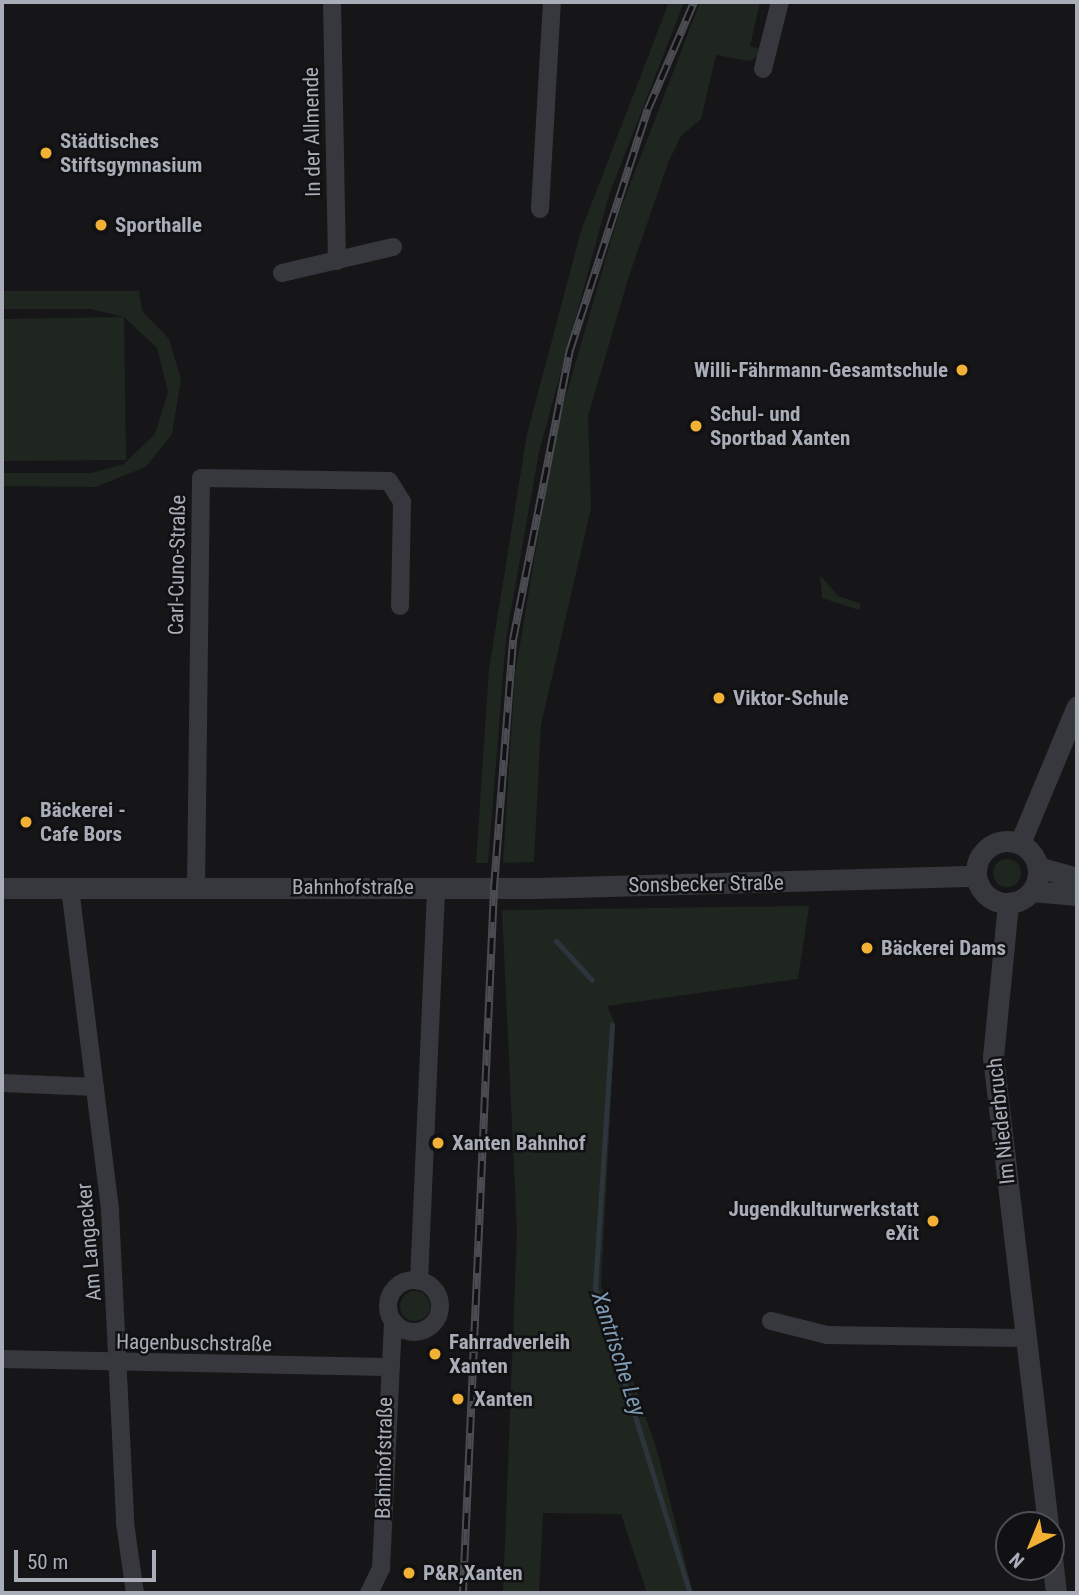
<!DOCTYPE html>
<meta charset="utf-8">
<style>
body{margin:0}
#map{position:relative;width:1079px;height:1595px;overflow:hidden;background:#161618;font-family:"Roboto Condensed",sans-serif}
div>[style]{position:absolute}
.green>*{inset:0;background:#1e261f}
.round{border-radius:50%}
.stream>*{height:5px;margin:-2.5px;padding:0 2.5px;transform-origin:2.5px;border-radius:2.5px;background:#2c353c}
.minor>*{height:18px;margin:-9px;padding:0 9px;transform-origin:9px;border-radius:9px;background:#37383d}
.minor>.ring{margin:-9px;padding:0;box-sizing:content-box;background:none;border:18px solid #37383d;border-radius:50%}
.tertiary>*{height:21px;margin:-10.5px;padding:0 10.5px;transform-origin:10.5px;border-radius:10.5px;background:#37383d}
.tertiary>.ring{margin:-10.5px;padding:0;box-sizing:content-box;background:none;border:21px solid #37383d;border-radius:50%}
.rail>*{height:8px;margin-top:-4px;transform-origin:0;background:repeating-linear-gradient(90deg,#111113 0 16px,#4a4c52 0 32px);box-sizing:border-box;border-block:2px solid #4a4c52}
.dots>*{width:19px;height:19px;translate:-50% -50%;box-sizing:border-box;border:4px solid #111113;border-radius:50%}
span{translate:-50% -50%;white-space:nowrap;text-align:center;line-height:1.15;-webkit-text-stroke:5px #111113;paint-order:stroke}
.street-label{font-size:21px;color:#a8adb8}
.poi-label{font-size:21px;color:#a8adb8;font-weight:700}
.left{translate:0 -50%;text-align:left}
.right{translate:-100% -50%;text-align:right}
.water-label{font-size:23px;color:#7f9bb3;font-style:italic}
.frame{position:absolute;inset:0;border:4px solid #a8adb8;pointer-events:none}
.north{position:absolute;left:995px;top:1511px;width:70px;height:70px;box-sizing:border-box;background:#111113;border:2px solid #4d4f55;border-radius:50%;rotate:223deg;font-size:19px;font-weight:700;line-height:28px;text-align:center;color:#a8adb8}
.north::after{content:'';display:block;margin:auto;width:24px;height:32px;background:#f2b134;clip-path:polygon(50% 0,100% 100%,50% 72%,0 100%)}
.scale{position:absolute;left:14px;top:1550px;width:142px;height:32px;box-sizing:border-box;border:4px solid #a8adb8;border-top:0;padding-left:9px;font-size:21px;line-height:24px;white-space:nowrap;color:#a8adb8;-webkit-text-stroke:5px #111113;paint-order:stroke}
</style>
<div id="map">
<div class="green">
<div style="clip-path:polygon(669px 2px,684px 2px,609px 195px,539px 452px,506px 638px,488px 863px,476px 863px,489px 669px,527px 434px,581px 231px)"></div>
<div style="clip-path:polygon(700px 2px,760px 2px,750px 46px,765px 50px,750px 61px,716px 55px,701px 119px,681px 136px,668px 163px,629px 276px,588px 416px,591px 508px,541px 725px,534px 862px,503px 863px,515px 674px,556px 430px,619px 213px)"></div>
<div style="clip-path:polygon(2px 291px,139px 291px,142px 311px,169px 339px,181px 379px,172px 434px,146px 467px,95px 487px,2px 486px,2px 473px,92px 473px,124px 464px,155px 434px,168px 392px,157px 348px,124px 317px,126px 460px,2px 461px,2px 319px,124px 317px,90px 309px,2px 309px)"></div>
<div style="clip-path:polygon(820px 575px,838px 596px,861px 604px,859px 610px,822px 598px)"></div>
<div class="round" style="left:993px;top:859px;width:28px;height:28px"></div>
<div style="clip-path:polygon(809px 906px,798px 979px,607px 1006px,615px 1024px,601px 1285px,658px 1454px,693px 1593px,647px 1593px,621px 1514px,543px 1513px,539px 1593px,503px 1593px,517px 1232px,502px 910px)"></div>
<div class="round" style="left:400px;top:1291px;width:30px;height:30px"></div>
</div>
<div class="stream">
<div style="left:556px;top:941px;width:53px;rotate:47.3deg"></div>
<div style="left:612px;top:1025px;width:263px;rotate:93.7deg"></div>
<div style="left:595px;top:1287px;width:320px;rotate:72.8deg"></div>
</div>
<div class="minor">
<div style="left:332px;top:2px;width:259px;rotate:88.9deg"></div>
<div style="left:763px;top:69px;width:69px;rotate:-75.8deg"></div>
<div style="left:540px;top:209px;width:207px;rotate:-86.7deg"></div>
<div style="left:282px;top:273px;width:114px;rotate:-13.2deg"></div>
<div style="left:70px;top:888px;width:325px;rotate:82.9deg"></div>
<div style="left:110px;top:1211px;width:312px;rotate:87.2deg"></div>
<div style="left:125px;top:1523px;width:71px;rotate:81.9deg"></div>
<div style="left:196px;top:888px;width:410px;rotate:-89.3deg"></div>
<div style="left:201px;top:478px;width:188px;rotate:0.9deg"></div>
<div style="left:389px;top:481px;width:25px;rotate:58deg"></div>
<div style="left:402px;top:502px;width:104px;rotate:91.1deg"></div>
<div style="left:2px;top:1083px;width:93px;rotate:2.5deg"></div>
<div class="ring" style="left:388px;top:1280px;width:34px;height:34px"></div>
<div style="left:419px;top:1281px;width:394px;rotate:-87.5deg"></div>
<div style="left:771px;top:1321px;width:58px;rotate:14deg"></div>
<div style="left:827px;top:1335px;width:200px;rotate:0.9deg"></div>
<div style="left:2px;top:1359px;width:384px;rotate:1.2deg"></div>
<div style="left:369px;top:1593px;width:28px;rotate:-64deg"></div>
<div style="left:381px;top:1568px;width:247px;rotate:-87.2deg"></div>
</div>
<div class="tertiary">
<div class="ring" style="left:976px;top:841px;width:41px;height:41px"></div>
<div style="left:1020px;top:843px;width:148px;rotate:-67.4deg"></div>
<div style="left:1038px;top:867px;width:41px;rotate:15.8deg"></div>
<div style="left:2px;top:888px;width:534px"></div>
<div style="left:536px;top:888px;width:440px;rotate:-1.6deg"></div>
<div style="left:1032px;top:891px;width:45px;rotate:5.1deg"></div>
<div style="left:1008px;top:904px;width:154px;rotate:95.6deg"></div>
<div style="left:993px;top:1057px;width:471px;rotate:83.3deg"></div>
<div style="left:1051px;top:1548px;width:45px;rotate:83.7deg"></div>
</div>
<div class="rail">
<div style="left:463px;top:1593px;width:706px;rotate:-87.48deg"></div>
<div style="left:494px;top:888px;width:249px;rotate:-85.6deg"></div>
<div style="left:513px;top:640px;width:296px;rotate:-78.9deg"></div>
<div style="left:570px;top:350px;width:253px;rotate:-72.1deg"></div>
<div style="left:648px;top:109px;width:116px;rotate:-66.7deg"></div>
</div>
<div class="dots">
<div style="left:46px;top:153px;background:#f2b134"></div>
<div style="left:101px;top:225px;background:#f2b134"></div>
<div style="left:962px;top:370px;background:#f2b134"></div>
<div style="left:696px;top:426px;background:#f2b134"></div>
<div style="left:719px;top:698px;background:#f2b134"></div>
<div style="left:26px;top:822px;background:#f2b134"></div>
<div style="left:867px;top:948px;background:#f2b134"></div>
<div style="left:438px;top:1143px;background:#f2b134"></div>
<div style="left:933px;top:1221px;background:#f2b134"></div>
<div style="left:435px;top:1354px;background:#f2b134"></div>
<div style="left:458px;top:1399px;background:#f2b134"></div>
<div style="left:409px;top:1573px;background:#f2b134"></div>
</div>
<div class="street-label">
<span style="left:312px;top:132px;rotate:-91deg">In der Allmende</span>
<span style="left:177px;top:565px;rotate:-89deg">Carl-Cuno-Straße</span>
<span style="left:706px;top:884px;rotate:-1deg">Sonsbecker Straße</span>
<span style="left:353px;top:887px">Bahnhofstraße</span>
<span style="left:1001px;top:1121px;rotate:-96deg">Im Niederbruch</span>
<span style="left:89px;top:1242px;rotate:-95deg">Am Langacker</span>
<span style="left:194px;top:1343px;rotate:1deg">Hagenbuschstraße</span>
<span style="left:384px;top:1458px;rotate:-89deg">Bahnhofstraße</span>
</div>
<div class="poi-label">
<span class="left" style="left:60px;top:153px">Städtisches<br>Stiftsgymnasium</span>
<span class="left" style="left:115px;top:225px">Sporthalle</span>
<span class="right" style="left:948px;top:370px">Willi-Fährmann-Gesamtschule</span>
<span class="left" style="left:710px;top:426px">Schul- und<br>Sportbad Xanten</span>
<span class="left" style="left:733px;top:698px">Viktor-Schule</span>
<span class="left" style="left:40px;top:822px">Bäckerei -<br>Cafe Bors</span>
<span class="left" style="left:881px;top:948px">Bäckerei Dams</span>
<span class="left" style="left:452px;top:1143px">Xanten Bahnhof</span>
<span class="right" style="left:919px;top:1221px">Jugendkulturwerkstatt<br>eXit</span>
<span class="left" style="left:449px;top:1354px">Fahrradverleih<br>Xanten</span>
<span class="left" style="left:474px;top:1399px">Xanten</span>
<span class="left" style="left:423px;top:1573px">P&amp;R,Xanten</span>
</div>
<div class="water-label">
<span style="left:618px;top:1354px;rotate:72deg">Xantrische Ley</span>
</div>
<div class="frame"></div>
<div class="north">N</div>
<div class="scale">50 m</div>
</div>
